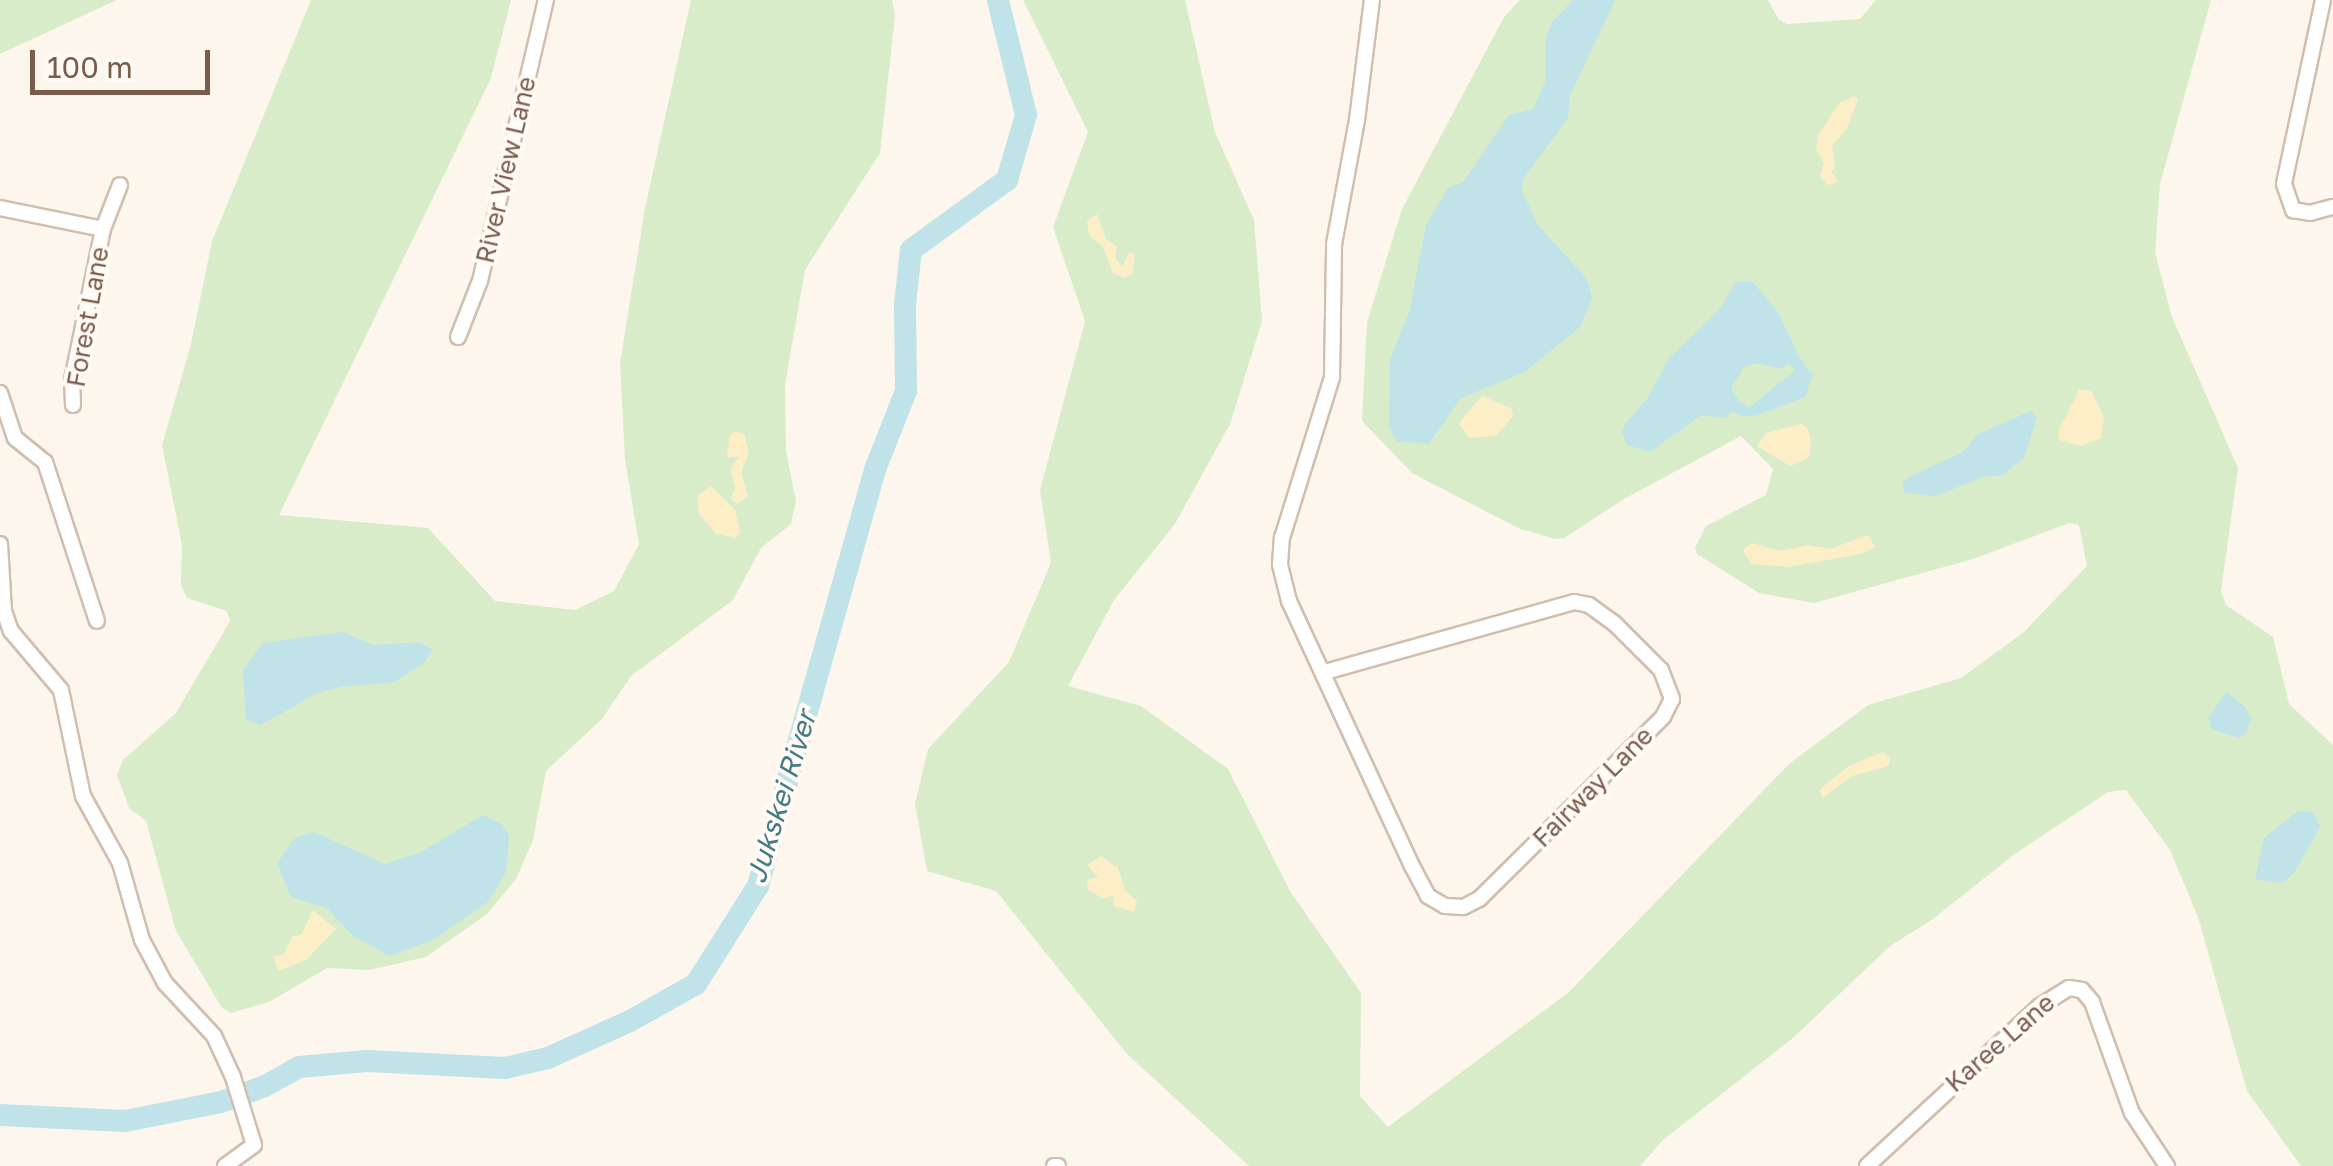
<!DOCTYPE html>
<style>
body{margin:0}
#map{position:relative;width:2333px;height:1166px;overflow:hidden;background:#fdf6ec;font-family:"Golos Text",sans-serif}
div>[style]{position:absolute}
.green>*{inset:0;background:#d8ecc9}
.sand>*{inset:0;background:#fcefc7}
.water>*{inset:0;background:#bfe3e8}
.canal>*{height:12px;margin:-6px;padding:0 6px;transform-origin:6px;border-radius:6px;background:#bfe3e8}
.river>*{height:22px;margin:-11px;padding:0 11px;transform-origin:11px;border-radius:11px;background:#bfe3e8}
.roads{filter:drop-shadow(2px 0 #d1beb0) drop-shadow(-2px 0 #d1beb0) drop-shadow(0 2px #d1beb0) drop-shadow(0 -2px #d1beb0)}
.minor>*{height:14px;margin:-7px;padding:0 7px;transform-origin:7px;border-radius:7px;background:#fff}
span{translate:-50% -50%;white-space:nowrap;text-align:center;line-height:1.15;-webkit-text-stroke:8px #fffaf3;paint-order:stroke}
.street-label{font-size:25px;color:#7a5c4d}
.water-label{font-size:28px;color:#437c86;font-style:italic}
.scale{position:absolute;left:30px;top:50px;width:180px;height:45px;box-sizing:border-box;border:5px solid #7a5c4d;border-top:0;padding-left:12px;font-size:30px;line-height:35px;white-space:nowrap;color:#7a5c4d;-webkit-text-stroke:8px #fffaf3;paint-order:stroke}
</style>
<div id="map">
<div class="green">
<div style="clip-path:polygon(0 0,117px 0,0 54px)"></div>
<div style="clip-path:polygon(311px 0,511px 0,491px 78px,279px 515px,428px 528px,495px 601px,575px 610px,614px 591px,639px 544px,625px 459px,620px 363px,645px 208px,691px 0,892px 0,895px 15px,880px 153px,805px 270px,785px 385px,786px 451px,796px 501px,791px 524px,761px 548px,733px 600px,631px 676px,602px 719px,546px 771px,533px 840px,516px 879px,487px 914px,426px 957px,369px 970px,327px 968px,269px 1002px,231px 1013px,222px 1008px,176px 931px,146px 821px,129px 808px,117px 775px,123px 760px,176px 713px,230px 621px,227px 611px,187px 598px,181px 585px,182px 545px,162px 445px,191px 344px,212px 241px)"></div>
<div style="clip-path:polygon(1023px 0,1185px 0,1215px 132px,1254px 220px,1262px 321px,1230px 424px,1175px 524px,1114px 600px,1068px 686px,1141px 706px,1228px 769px,1290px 891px,1361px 993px,1360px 1096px,1388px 1127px,1569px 992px,1790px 763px,1868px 705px,1961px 678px,2024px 632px,2087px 566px,2079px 525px,2069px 523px,1973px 559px,1814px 603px,1759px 593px,1697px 554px,1695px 548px,1706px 526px,1766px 495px,1773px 469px,1741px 436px,1624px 499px,1564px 538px,1555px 539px,1518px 528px,1412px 473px,1362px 421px,1367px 322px,1402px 209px,1504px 17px,1520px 0,1768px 0,1779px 20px,1787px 24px,1860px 19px,1876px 0,2211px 0,2160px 184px,2155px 252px,2172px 317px,2238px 468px,2221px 591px,2226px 605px,2273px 637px,2289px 704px,2333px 745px,2333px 1166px,2301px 1166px,2247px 1091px,2198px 917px,2170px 850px,2126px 790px,2108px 792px,2016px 853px,1933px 919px,1890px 946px,1793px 1038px,1663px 1140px,1640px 1166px,1249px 1166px,1127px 1054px,996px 891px,927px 871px,915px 804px,928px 749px,1009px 662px,1051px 563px,1040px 490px,1085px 321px,1053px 227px,1088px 132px)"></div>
</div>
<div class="sand">
<div style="clip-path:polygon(1854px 96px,1858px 100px,1846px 130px,1832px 145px,1835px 168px,1831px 172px,1839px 182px,1827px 185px,1820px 176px,1824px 163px,1816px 150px,1818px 136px,1839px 103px)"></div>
<div style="clip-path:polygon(1097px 214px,1106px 239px,1117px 247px,1115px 258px,1122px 267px,1129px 253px,1135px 254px,1132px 274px,1125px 278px,1113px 273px,1103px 247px,1089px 235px,1087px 222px)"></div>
<div style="clip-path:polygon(2079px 390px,2091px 391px,2104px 417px,2101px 438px,2081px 446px,2059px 440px,2058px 431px)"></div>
<div style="clip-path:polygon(1482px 396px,1511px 408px,1513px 416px,1496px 436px,1469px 438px,1459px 423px)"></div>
<div style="clip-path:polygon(1801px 424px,1808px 428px,1811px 444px,1809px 457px,1801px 462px,1790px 466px,1757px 446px,1766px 433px)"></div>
<div style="clip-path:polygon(735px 431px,744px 434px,749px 453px,741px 473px,748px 496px,737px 504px,731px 499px,735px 487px,730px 470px,739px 457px,727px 457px,729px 437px)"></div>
<div style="clip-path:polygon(711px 486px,735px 510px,740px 532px,736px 538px,716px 534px,699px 514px,697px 496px)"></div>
<div style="clip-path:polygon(1868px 535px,1875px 547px,1861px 554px,1788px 567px,1751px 564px,1743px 550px,1752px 543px,1780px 551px,1809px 545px,1830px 549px)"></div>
<div style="clip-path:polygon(1882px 752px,1890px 758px,1888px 766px,1852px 776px,1823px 798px,1820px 791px,1824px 786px,1849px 766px)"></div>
<div style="clip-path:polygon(1101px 856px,1118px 868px,1125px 890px,1137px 901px,1134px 912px,1114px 906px,1113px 895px,1104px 899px,1088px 890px,1087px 880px,1098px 877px,1087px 865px)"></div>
<div style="clip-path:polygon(313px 910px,336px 929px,306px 960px,278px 971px,273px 956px,283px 955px,293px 936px,301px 935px)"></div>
</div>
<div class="water">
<div style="clip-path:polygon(1573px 0,1615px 0,1570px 96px,1568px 118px,1523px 179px,1522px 191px,1538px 225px,1587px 279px,1592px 298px,1585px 316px,1580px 327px,1525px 372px,1461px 398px,1429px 444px,1396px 441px,1389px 425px,1390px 360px,1410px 309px,1426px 225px,1448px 188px,1463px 182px,1509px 115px,1533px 109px,1545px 82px,1546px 38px,1552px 22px)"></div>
<div style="clip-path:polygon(1752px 281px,1778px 312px,1799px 357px,1781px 369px,1757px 363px,1744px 367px,1731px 387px,1740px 403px,1726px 418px,1701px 415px,1650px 452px,1627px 445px,1622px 432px,1625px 424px,1647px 399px,1669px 358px,1720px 309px,1736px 282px)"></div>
<div style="clip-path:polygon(1803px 364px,1813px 374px,1805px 397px,1755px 416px,1741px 414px)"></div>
<div style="clip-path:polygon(2031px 411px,2037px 417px,2024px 458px,2002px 475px,1983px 477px,1936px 496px,1904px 493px,1903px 482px,1909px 477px,1963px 452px,1978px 434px)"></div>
<div style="clip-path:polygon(342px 632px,374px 645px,420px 642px,432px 650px,425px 662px,395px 682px,341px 687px,317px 693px,261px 725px,246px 720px,243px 670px,263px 643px)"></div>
<div style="clip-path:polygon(2226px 692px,2245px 707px,2251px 719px,2245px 735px,2238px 738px,2211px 729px,2209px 717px)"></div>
<div style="clip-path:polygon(2298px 811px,2313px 812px,2320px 827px,2294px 873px,2282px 883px,2255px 879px,2264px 838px)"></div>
<div style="clip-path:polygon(483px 815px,502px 824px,509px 836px,506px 872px,488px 902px,433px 940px,389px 956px,352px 935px,327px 908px,291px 897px,277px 863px,295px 838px,314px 832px,385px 864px,421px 852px)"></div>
</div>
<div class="canal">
<div style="left:1794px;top:360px;width:8px;rotate:50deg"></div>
<div style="left:1737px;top:407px;width:8px;rotate:30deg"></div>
</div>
<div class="river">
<div style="left:0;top:1115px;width:125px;rotate:2.7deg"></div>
<div style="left:125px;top:1121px;width:98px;rotate:-11.2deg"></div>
<div style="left:221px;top:1102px;width:47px;rotate:-20deg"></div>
<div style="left:265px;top:1086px;width:39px;rotate:-29deg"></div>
<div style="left:299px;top:1067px;width:68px;rotate:-5deg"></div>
<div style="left:367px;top:1061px;width:138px;rotate:2.9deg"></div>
<div style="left:505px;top:1068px;width:44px;rotate:-13.1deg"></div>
<div style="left:548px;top:1058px;width:90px;rotate:-24.3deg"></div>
<div style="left:630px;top:1021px;width:76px;rotate:-29.3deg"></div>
<div style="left:696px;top:984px;width:116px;rotate:-57.7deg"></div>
<div style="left:758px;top:886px;width:435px;rotate:-74.3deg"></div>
<div style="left:876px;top:467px;width:82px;rotate:-68.5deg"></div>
<div style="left:906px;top:391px;width:87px;rotate:-90.7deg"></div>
<div style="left:905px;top:304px;width:54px;rotate:-83.7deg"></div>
<div style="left:911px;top:250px;width:119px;rotate:-36.1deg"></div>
<div style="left:1007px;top:180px;width:68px;rotate:-73.7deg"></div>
<div style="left:1026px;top:115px;width:118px;rotate:-103.7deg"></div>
</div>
<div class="roads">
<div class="minor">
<div style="left:2323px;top:0;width:188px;rotate:102deg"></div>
<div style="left:2284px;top:184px;width:28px;rotate:71deg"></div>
<div style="left:2293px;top:210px;width:17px;rotate:10deg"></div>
<div style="left:2310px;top:213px;width:24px;rotate:-15deg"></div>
<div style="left:0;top:208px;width:105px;rotate:11.5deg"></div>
<div style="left:458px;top:337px;width:60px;rotate:-68.6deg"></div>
<div style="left:480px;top:281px;width:289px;rotate:-76.8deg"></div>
<div style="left:0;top:393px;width:47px;rotate:71.6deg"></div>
<div style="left:15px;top:438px;width:38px;rotate:39deg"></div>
<div style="left:45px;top:462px;width:167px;rotate:71.9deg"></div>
<div style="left:73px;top:405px;width:25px;rotate:-92deg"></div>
<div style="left:72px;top:380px;width:154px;rotate:-78.4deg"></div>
<div style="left:103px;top:229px;width:47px;rotate:-68.9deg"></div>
<div style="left:0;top:544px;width:67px;rotate:86.6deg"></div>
<div style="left:4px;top:611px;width:21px;rotate:71deg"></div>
<div style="left:11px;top:631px;width:77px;rotate:49.7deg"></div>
<div style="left:61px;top:690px;width:108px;rotate:78.3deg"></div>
<div style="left:83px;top:796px;width:77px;rotate:61.1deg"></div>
<div style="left:120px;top:863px;width:80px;rotate:74.1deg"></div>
<div style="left:142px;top:940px;width:49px;rotate:61.9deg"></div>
<div style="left:165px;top:983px;width:72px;rotate:47.2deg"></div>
<div style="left:214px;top:1036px;width:45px;rotate:65.1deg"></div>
<div style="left:233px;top:1077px;width:71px;rotate:72.8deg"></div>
<div style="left:254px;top:1145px;width:36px;rotate:144deg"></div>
<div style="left:1325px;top:672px;width:259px;rotate:-15.7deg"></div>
<div style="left:1574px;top:602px;width:15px;rotate:11deg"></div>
<div style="left:1589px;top:605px;width:31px;rotate:36deg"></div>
<div style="left:1614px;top:623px;width:66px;rotate:45deg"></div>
<div style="left:1661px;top:670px;width:31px;rotate:69deg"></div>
<div style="left:1672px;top:699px;width:20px;rotate:117deg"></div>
<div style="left:1663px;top:717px;width:259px;rotate:135.3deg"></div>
<div style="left:1479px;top:899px;width:18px;rotate:153deg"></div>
<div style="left:1463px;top:907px;width:18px;rotate:-177deg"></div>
<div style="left:1445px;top:906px;width:20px;rotate:-150deg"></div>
<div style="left:1428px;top:896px;width:34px;rotate:-118deg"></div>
<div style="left:1412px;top:866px;width:292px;rotate:-114.9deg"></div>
<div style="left:1289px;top:601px;width:38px;rotate:-104deg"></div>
<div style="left:1280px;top:564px;width:26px;rotate:-86deg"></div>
<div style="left:1282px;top:538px;width:169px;rotate:-72.7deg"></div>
<div style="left:1332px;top:377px;width:133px;rotate:-89.1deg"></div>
<div style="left:1334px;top:244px;width:126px;rotate:-79.5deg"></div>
<div style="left:1357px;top:120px;width:121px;rotate:-82.9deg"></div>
<div style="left:1054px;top:1166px;width:4px"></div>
<div style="left:1867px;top:1166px;width:236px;rotate:-42.8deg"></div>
<div style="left:2040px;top:1006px;width:34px;rotate:-32deg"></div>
<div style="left:2069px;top:988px;width:13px;rotate:9deg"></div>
<div style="left:2082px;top:990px;width:16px;rotate:50deg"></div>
<div style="left:2092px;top:1002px;width:118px;rotate:70.2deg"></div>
<div style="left:2132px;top:1113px;width:64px;rotate:56.6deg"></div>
</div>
</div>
<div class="street-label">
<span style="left:506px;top:170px;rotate:-77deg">River View Lane</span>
<span style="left:88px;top:317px;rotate:-80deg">Forest Lane</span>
<span style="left:1593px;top:787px;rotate:-45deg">Fairway Lane</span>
<span style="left:2000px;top:1043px;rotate:-41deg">Karee Lane</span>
</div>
<div class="water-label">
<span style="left:781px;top:797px;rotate:-73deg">Jukskei River</span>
</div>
<div class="scale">100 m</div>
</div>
